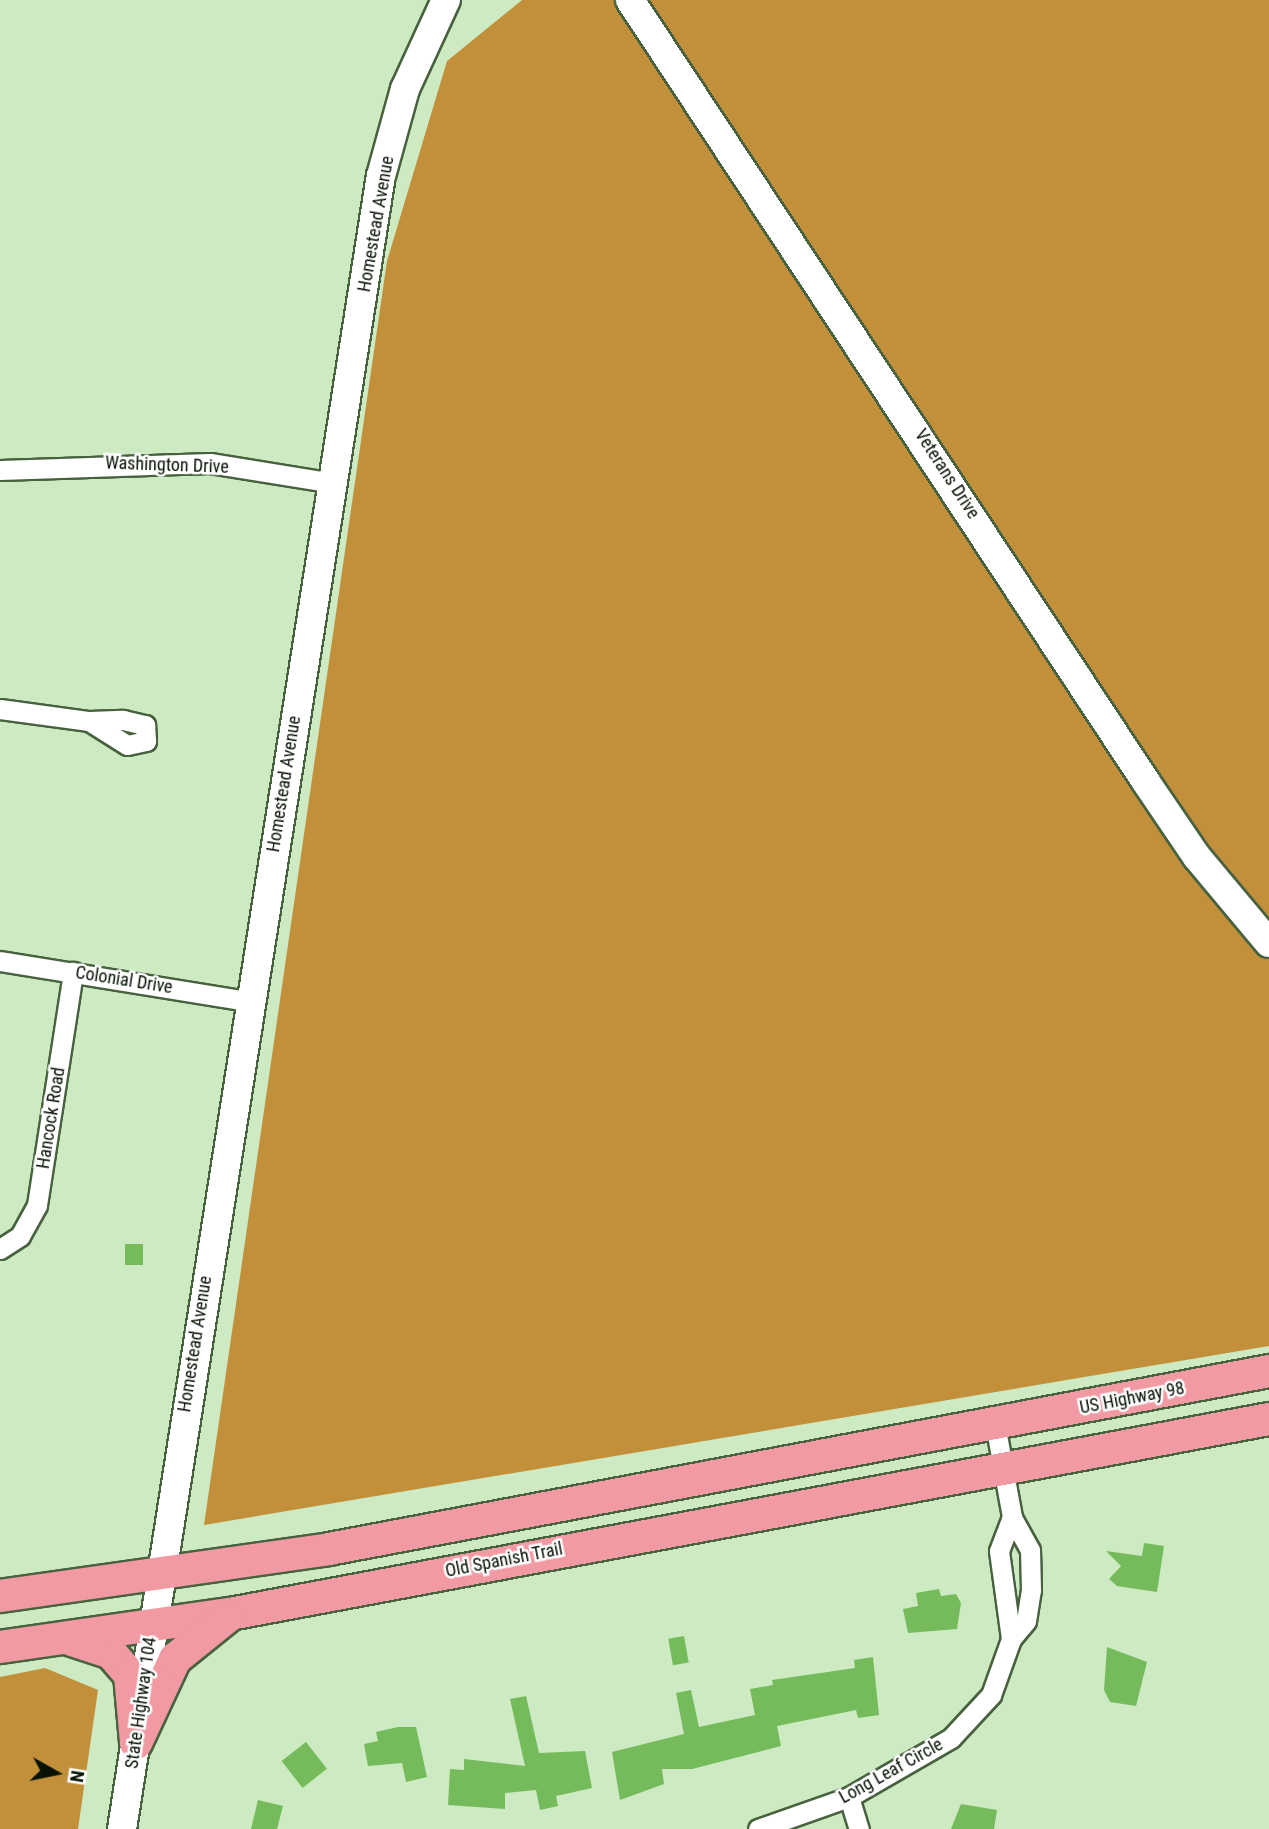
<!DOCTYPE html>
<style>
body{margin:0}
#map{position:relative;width:1269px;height:1829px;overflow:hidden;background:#cdeac3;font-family:"Roboto Condensed",sans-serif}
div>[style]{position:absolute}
.forest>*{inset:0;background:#c2903a}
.building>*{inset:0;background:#75bb5b;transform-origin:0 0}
.roads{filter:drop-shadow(2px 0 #48613f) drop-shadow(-2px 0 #48613f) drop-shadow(0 2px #48613f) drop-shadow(0 -2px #48613f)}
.street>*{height:19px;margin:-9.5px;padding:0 9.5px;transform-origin:9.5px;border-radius:9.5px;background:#fff}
.secondary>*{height:28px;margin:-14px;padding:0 14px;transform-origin:14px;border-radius:14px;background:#fff}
.primary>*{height:32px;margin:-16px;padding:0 16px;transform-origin:16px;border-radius:16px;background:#f19aa3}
span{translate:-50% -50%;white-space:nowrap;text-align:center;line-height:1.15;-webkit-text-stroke:5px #fff;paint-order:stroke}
.street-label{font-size:18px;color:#071104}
.north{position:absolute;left:21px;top:1738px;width:70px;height:70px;-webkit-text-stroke:5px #fff;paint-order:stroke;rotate:99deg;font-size:19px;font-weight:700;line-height:28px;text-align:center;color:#071104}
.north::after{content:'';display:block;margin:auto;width:24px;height:32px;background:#071104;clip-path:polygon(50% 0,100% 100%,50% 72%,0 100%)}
</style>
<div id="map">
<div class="forest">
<div style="clip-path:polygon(522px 0,1269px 0,1269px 1346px,204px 1525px,387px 261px,447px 61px)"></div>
<div style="clip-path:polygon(45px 1668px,98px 1690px,78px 1829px,0 1829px,0 1677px)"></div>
</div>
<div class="building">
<div style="left:125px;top:1244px;width:18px;height:21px"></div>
<div style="clip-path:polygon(1144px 1543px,1164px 1546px,1157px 1592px,1117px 1586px,1109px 1579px,1121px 1566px,1106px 1551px,1142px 1556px)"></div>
<div style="clip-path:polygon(939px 1589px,941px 1596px,956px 1594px,961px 1603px,957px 1629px,908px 1633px,903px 1609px,918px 1606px,916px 1593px)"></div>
<div style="left:684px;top:1636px;width:27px;height:16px;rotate:80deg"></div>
<div style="clip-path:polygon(1107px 1647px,1147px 1662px,1136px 1706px,1110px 1702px,1104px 1690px)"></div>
<div style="clip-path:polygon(873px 1657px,879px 1715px,858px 1718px,856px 1710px,777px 1726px,781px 1746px,692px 1769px,662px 1769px,664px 1784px,620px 1800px,612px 1752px,684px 1734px,676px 1693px,691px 1690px,699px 1727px,755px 1715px,750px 1689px,773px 1685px,772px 1680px,855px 1668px,854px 1660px)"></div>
<div style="clip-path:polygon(526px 1696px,539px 1753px,585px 1751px,592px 1788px,556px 1796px,558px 1806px,540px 1810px,536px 1790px,505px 1793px,505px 1809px,448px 1805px,450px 1769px,464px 1770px,464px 1759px,525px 1766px,510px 1699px)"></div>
<div style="clip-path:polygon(398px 1727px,416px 1727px,427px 1777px,406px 1782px,402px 1763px,368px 1766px,364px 1744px,378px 1741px,376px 1732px)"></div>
<div style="left:306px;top:1742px;width:34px;height:31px;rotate:52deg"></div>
<div style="clip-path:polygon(258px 1800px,283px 1806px,277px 1829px,251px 1829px)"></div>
<div style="clip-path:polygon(961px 1804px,997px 1810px,994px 1829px,951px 1829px)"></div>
</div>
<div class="roads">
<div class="street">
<div style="left:0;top:470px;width:210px;rotate:-1.9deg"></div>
<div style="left:210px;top:463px;width:126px;rotate:9.2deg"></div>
<div style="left:0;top:709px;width:90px;rotate:7.7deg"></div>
<div style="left:123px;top:720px;width:23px;rotate:13deg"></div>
<div style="left:145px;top:725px;width:16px;rotate:86deg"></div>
<div style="left:146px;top:741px;width:19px;rotate:168deg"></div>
<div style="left:127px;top:745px;width:45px;rotate:-147.7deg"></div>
<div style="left:89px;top:721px;width:34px;rotate:-2deg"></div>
<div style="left:0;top:961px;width:251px;rotate:9.2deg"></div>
<div style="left:0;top:1249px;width:24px;rotate:-33deg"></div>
<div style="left:20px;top:1236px;width:35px;rotate:-61deg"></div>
<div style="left:37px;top:1205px;width:236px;rotate:-81.2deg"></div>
<div style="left:995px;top:1424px;width:95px;rotate:79.6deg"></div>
<div style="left:1012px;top:1517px;width:36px;rotate:111deg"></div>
<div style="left:999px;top:1551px;width:89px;rotate:82.2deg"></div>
<div style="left:849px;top:1797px;width:34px;rotate:73deg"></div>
<div style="left:758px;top:1829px;width:96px;rotate:-19.4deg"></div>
<div style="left:849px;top:1797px;width:118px;rotate:-30deg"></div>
<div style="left:951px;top:1738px;width:59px;rotate:-47.1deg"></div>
<div style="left:991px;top:1695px;width:59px;rotate:-70.3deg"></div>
<div style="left:1011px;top:1639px;width:23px;rotate:-50deg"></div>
<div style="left:1026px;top:1621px;width:31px;rotate:-81deg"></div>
<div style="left:1031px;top:1590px;width:40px;rotate:-91.4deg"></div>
<div style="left:1030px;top:1550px;width:38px;rotate:-119deg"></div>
</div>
<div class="secondary">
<div style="left:630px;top:0;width:937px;rotate:56.58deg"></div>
<div style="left:1146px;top:782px;width:91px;rotate:55.8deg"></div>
<div style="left:1197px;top:857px;width:112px;rotate:50.1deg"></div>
<div style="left:122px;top:1829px;width:1673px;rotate:-81.1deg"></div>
<div style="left:381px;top:176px;width:90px;rotate:-74.6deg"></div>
<div style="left:405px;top:89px;width:98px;rotate:-65.3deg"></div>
</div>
<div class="primary">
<div style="left:0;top:1596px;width:332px;rotate:-8.1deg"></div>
<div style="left:329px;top:1549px;width:957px;rotate:-10.72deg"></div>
<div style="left:72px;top:1640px;width:41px;rotate:18.4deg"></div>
<div style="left:111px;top:1653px;width:29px;rotate:49deg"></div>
<div style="left:130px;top:1675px;width:67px;rotate:84.9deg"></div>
<div style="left:0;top:1647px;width:232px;rotate:-8.2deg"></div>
<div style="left:230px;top:1614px;width:1057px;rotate:-10.63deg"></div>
<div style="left:136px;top:1743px;width:93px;rotate:-65.1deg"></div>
<div style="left:175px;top:1659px;width:67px;rotate:-38.9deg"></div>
</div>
</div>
<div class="street-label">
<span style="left:376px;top:224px;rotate:-80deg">Homestead Avenue</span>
<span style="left:167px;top:465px;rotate:2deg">Washington Drive</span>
<span style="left:947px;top:474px;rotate:57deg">Veterans Drive</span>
<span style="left:284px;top:784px;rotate:-81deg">Homestead Avenue</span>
<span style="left:124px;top:980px;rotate:9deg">Colonial Drive</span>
<span style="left:51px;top:1118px;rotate:-81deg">Hancock Road</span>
<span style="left:195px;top:1344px;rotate:-81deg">Homestead Avenue</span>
<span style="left:1132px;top:1398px;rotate:-11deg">US Highway 98</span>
<span style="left:504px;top:1560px;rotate:-11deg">Old Spanish Trail</span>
<span style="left:141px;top:1703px;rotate:-82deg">State Highway 104</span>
<span style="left:891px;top:1771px;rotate:-29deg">Long Leaf Circle</span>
</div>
<div class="north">N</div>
</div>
